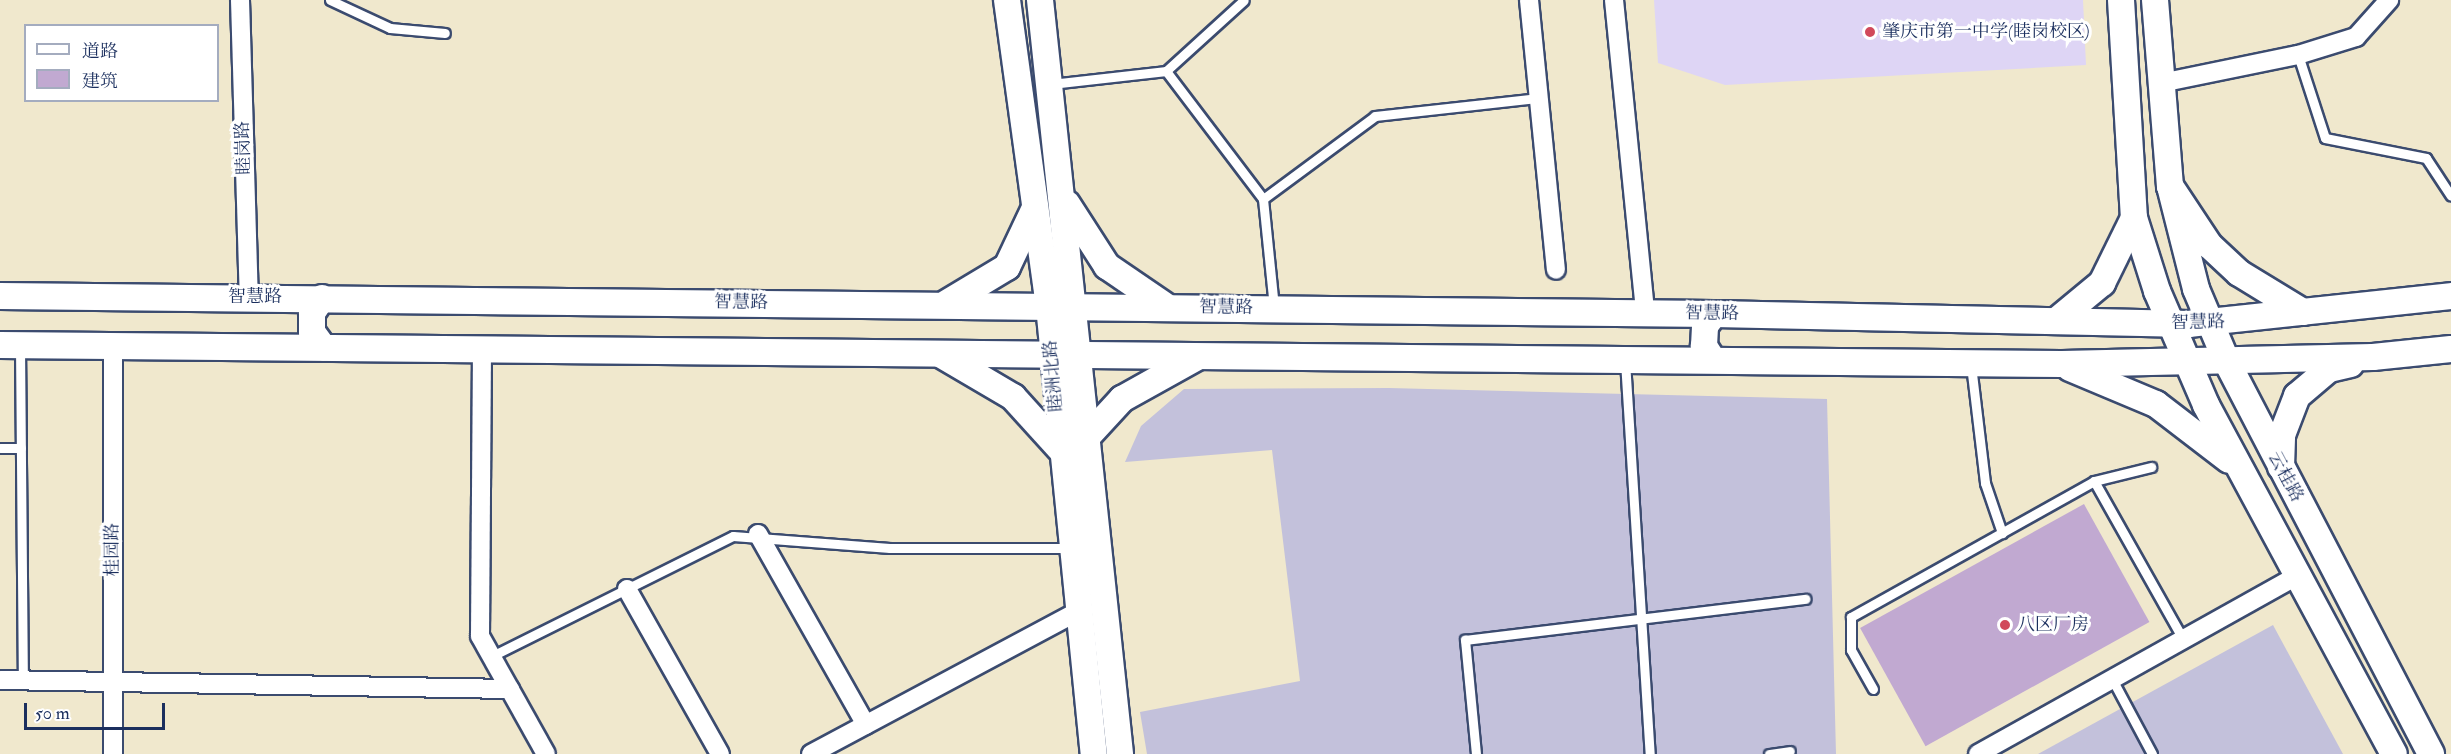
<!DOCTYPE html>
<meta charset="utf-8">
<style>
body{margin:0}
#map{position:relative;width:2451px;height:754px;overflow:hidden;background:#f0e8cd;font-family:"IM FELL Double Pica","Noto Serif SC",serif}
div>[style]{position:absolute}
.built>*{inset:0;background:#ded5f5}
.industrial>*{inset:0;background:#c3c1db}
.building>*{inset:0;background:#c1a9d1;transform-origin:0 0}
.roads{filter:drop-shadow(2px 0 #3b4b6f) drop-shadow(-2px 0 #3b4b6f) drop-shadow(0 2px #3b4b6f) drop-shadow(0 -2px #3b4b6f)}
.lane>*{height:9px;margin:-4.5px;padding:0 4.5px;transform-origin:4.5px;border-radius:4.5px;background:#fff}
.street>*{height:18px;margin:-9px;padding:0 9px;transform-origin:9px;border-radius:9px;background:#fff}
.secondary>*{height:26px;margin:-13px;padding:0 13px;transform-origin:13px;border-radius:13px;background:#fff}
.dots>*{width:16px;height:16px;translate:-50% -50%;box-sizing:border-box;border:3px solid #fff;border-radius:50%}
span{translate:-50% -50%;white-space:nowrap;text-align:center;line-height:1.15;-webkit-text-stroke:6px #fff;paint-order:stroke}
.poi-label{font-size:18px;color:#1b2f5e}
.left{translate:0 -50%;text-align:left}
.street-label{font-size:18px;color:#1b2f5e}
.legend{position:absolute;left:24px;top:24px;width:195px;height:78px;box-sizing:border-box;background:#fff;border:2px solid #a4acbf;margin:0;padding:8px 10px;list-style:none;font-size:18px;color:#1b2f5e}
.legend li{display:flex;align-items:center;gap:12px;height:30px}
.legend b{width:30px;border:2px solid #a4acbf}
.scale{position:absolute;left:24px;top:703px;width:141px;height:27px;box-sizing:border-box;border:3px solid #1b2f5e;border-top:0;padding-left:8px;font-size:18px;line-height:21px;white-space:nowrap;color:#1b2f5e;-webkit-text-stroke:4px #fff;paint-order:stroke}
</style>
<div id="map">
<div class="built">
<div style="clip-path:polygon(1654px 0,2083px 0,2086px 65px,1725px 85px,1658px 63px)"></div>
</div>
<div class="industrial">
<div style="clip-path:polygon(1389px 388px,1827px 399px,1836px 754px,1147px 754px,1140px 712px,1300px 681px,1272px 450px,1125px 462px,1141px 426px,1184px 389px)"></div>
<div style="clip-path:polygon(2273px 625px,2343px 754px,2038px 754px)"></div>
</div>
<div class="building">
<div style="left:2084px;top:504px;width:135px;height:256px;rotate:61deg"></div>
</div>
<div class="roads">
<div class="lane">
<div style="left:330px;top:0;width:66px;rotate:25deg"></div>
<div style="left:390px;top:28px;width:55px;rotate:5.2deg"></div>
<div style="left:2298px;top:55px;width:87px;rotate:72deg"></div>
<div style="left:2325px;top:138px;width:103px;rotate:11.2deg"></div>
<div style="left:2426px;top:158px;width:45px;rotate:56.7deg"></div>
<div style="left:1166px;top:71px;width:161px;rotate:52.8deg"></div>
<div style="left:1263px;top:199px;width:139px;rotate:-36.5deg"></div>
<div style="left:1375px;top:116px;width:165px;rotate:-6.3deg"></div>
<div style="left:1051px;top:84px;width:116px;rotate:-6.4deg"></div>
<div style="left:1166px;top:71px;width:105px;rotate:-42.3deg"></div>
<div style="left:1263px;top:199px;width:110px;rotate:84.2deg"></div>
<div style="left:20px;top:346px;width:334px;rotate:89.5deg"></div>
<div style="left:1625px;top:361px;width:394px;rotate:86.4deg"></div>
<div style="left:1971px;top:365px;width:119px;rotate:83.2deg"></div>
<div style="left:1985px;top:483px;width:53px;rotate:71.2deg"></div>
<div style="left:0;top:448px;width:21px"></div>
<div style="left:2094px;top:481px;width:181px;rotate:60.6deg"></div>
<div style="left:492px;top:656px;width:269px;rotate:-26.5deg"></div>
<div style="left:733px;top:536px;width:157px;rotate:4.4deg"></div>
<div style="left:890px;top:548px;width:182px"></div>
<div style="left:2112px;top:679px;width:85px;rotate:61.9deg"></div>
<div style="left:1873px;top:689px;width:45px;rotate:-119.4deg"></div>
<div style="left:1851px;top:650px;width:33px;rotate:-90deg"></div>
<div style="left:1851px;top:617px;width:278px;rotate:-29.2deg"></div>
<div style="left:2094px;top:481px;width:59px;rotate:-13.8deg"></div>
<div style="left:1476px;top:754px;width:115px;rotate:-95.5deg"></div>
<div style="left:1465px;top:640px;width:343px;rotate:-6.9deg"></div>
<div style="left:1769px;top:754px;width:21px;rotate:-8deg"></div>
</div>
<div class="street">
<div style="left:240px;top:0;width:297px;rotate:88.3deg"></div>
<div style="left:1529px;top:0;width:271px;rotate:84.3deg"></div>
<div style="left:1614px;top:0;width:315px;rotate:84.3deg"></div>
<div style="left:2161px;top:83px;width:140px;rotate:-11.6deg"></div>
<div style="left:2298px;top:55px;width:61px;rotate:-17.2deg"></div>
<div style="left:2356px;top:37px;width:50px;rotate:-48.3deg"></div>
<div style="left:113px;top:346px;width:408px;rotate:90deg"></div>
<div style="left:482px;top:349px;width:287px;rotate:90.4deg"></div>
<div style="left:480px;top:636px;width:135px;rotate:60.8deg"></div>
<div style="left:758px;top:534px;width:219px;rotate:60.5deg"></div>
<div style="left:627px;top:589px;width:189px;rotate:60.6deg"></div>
<div style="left:0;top:680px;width:510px;rotate:1.01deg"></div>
<div style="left:811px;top:754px;width:304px;rotate:-28.1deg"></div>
<div style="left:1978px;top:754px;width:365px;rotate:-29.2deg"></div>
</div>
<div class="secondary">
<div style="left:1007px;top:0;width:309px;rotate:82.2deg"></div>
<div style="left:1049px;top:306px;width:450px;rotate:84.3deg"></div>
<div style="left:1040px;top:0;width:758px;rotate:83.94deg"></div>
<div style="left:2121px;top:0;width:218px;rotate:86.6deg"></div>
<div style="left:2134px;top:218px;width:77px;rotate:72.5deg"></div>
<div style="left:2157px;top:291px;width:124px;rotate:66.7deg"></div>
<div style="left:2206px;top:405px;width:396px;rotate:61.7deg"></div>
<div style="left:2155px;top:0;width:187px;rotate:85.4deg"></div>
<div style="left:2170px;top:186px;width:71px;rotate:56.5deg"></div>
<div style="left:2209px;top:245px;width:41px;rotate:43deg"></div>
<div style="left:2239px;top:273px;width:75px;rotate:31.4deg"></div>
<div style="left:2170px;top:186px;width:106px;rotate:75.8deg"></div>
<div style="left:2196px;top:289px;width:77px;rotate:67.1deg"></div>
<div style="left:2226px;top:360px;width:444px;rotate:62.5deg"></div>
<div style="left:1067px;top:204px;width:74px;rotate:57.2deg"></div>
<div style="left:1107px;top:266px;width:69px;rotate:34.4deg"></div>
<div style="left:0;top:296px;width:1714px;rotate:0.6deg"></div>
<div style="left:1714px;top:314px;width:475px;rotate:1.2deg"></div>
<div style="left:2189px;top:324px;width:263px;rotate:-6.1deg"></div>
<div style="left:322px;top:298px;width:18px;rotate:124deg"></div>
<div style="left:312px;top:313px;width:19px;rotate:90deg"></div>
<div style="left:312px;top:332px;width:19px;rotate:54deg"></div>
<div style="left:947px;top:303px;width:70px;rotate:-31deg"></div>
<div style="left:1007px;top:267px;width:63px;rotate:-64.7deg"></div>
<div style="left:2056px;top:321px;width:60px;rotate:-39.6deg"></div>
<div style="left:2102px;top:283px;width:72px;rotate:-63.8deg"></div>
<div style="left:0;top:345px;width:2062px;rotate:0.53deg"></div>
<div style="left:2062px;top:364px;width:311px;rotate:-1.3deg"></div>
<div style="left:2373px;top:357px;width:78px;rotate:-5.9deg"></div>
<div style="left:940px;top:354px;width:85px;rotate:30.5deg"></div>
<div style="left:1013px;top:397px;width:73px;rotate:47.8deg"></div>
<div style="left:1713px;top:360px;width:17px;rotate:-123deg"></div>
<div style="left:1704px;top:346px;width:20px;rotate:-87deg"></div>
<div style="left:1705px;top:326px;width:15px;rotate:-53deg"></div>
<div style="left:2070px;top:368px;width:93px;rotate:22.7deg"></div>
<div style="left:2156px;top:404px;width:92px;rotate:37.5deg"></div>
<div style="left:1087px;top:437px;width:52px;rotate:-47.4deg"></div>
<div style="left:1122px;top:399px;width:86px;rotate:-29.2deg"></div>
<div style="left:2281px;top:467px;width:32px;rotate:-88deg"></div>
<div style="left:2282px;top:435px;width:42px;rotate:-69deg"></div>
<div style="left:2297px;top:396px;width:42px;rotate:-40.2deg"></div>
<div style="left:2329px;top:369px;width:22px;rotate:-13deg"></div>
</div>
</div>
<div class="dots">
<div style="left:1870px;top:32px;background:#d1495b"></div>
<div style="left:2005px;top:625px;background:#d1495b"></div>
</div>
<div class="poi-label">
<span class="left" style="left:1882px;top:32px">肇庆市第一中学(睦岗校区)</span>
<span class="left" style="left:2017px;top:625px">八区厂房</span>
</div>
<div class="street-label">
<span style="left:244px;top:148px;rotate:-92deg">睦岗路</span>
<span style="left:255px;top:297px">智慧路</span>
<span style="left:741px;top:303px;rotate:1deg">智慧路</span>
<span style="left:1226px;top:308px;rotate:1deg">智慧路</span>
<span style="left:1712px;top:314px;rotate:1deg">智慧路</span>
<span style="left:2198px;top:323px;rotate:-1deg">智慧路</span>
<span style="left:1054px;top:376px;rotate:-95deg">睦洲北路</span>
<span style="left:2285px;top:477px;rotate:62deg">云桂路</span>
<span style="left:113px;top:550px;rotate:-90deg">桂园路</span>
</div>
<ul class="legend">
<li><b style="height:8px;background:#fff"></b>道路</li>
<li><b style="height:16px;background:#c1a9d1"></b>建筑</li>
</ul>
<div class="scale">50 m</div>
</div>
